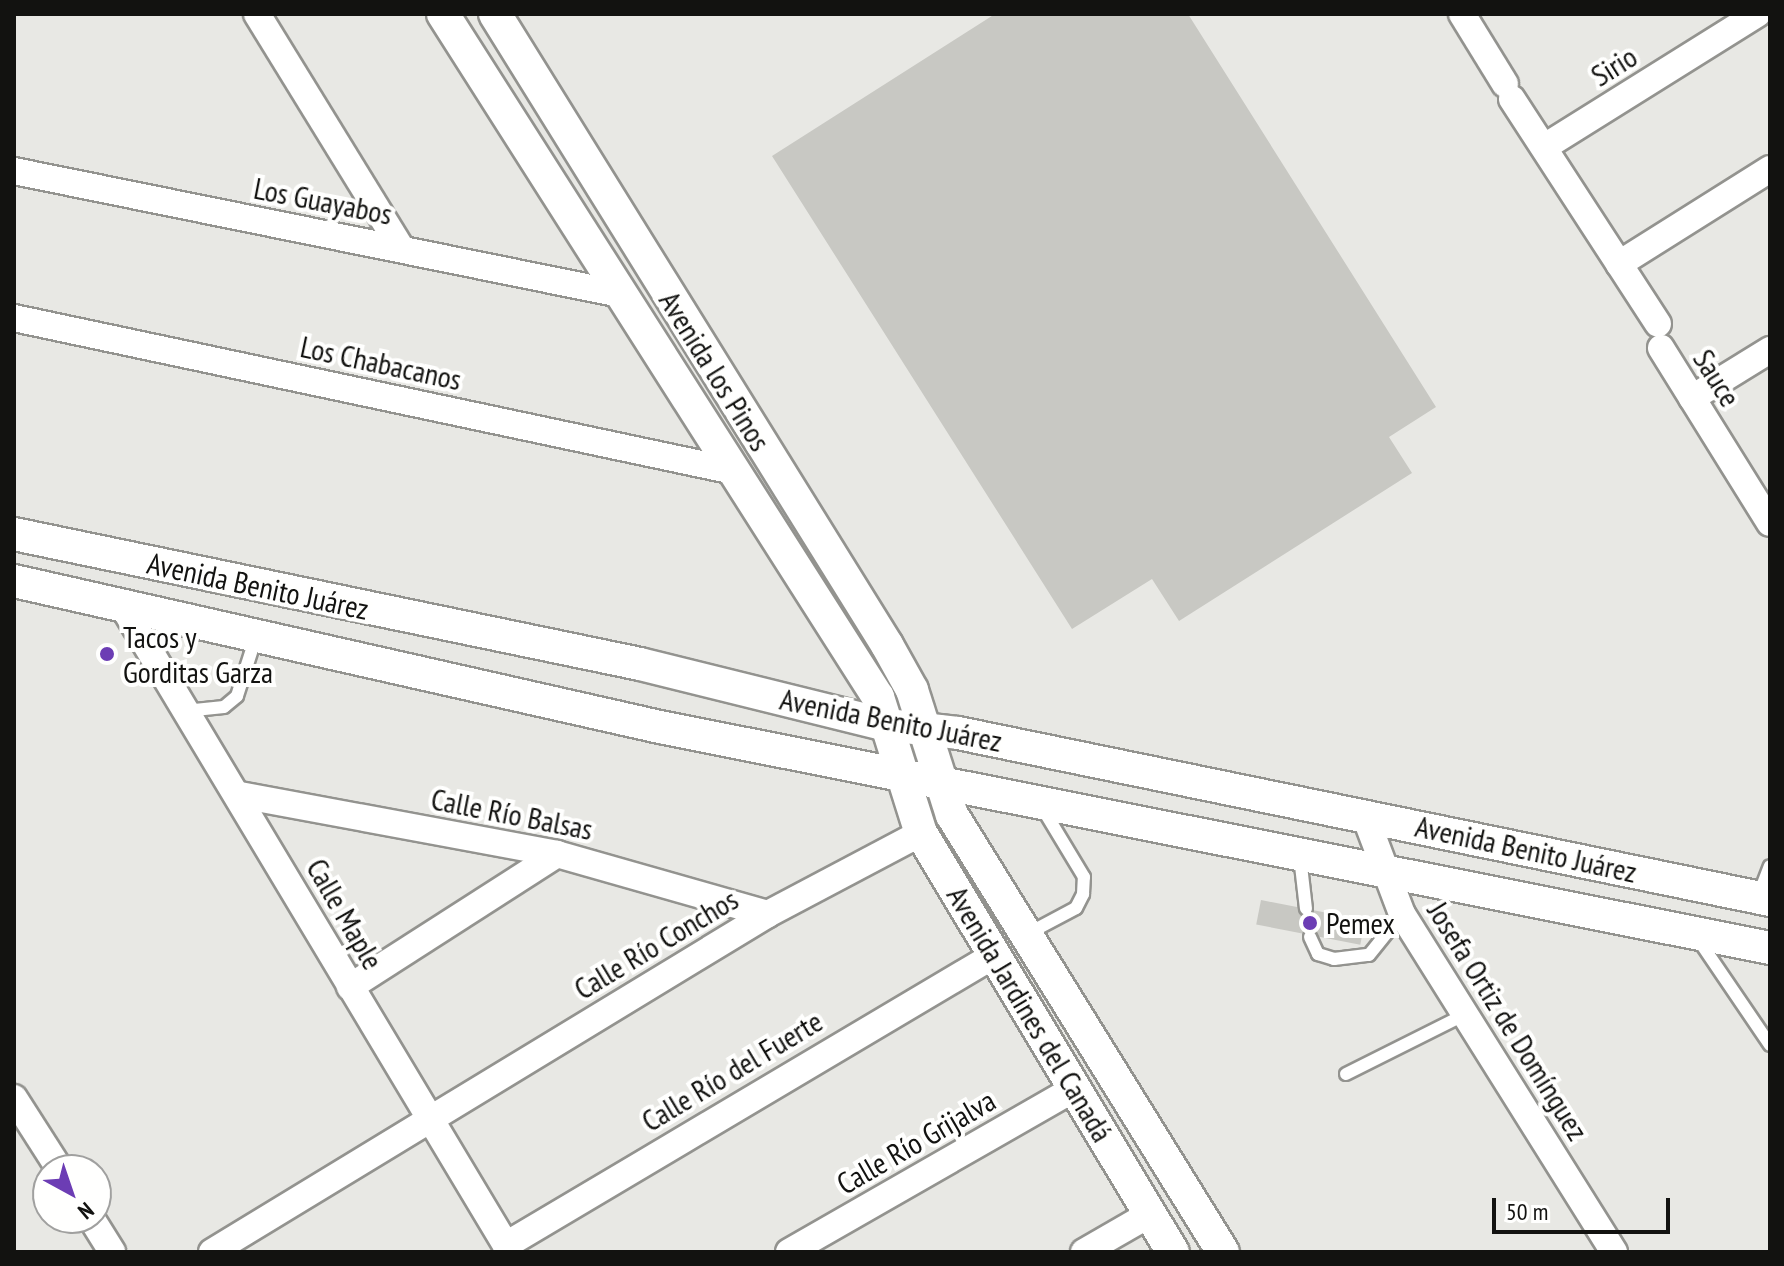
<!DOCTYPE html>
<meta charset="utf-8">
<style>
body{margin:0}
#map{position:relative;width:1784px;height:1266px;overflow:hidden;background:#e8e8e4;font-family:"PT Sans Narrow",sans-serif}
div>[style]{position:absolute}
.building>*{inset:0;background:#c8c8c3;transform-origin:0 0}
.roads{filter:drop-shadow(2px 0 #93938f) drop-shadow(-2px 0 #93938f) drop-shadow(0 2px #93938f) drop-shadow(0 -2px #93938f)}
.service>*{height:12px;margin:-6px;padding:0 6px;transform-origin:6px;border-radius:6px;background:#fff}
.minor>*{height:26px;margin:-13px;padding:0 13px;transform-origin:13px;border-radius:13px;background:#fff}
.tertiary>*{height:32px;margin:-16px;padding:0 16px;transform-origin:16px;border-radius:16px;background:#fff}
.dots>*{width:22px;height:22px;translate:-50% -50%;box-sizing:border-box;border:4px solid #fffffe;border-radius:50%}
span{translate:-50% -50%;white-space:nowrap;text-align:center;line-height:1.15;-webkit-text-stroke:8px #fffffe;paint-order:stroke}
.street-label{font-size:30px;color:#121210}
.poi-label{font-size:30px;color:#121210}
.left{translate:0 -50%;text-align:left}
.frame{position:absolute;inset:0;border:16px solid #121210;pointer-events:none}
.north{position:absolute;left:32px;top:1154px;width:80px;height:80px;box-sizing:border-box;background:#fffffe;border:2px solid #a0a09f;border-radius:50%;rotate:140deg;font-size:22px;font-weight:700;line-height:32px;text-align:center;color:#121210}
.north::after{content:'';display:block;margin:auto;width:28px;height:36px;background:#6c3db4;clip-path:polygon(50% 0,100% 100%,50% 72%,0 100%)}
.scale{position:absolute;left:1492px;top:1198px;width:178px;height:36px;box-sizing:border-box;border:4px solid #121210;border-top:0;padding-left:10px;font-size:24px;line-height:28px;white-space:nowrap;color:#121210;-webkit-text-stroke:6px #fffffe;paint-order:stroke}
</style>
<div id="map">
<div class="building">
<div style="clip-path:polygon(995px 14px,1188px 14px,1436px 407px,1389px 437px,1412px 473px,1179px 621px,1152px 579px,1072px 629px,772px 156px)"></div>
<div style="left:1261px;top:900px;width:106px;height:25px;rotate:11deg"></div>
</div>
<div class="roads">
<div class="service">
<div style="left:185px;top:711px;width:39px;rotate:-6deg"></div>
<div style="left:224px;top:707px;width:17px;rotate:-40deg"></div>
<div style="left:237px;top:696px;width:59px;rotate:-72.2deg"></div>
<div style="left:1300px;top:857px;width:52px;rotate:83.4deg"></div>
<div style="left:1758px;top:897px;width:33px;rotate:-69deg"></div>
<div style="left:1029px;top:933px;width:53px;rotate:-28deg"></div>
<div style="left:1076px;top:908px;width:16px;rotate:-63deg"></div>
<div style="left:1083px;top:894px;width:17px;rotate:-87deg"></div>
<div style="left:1084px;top:877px;width:79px;rotate:-121.1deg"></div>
<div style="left:1310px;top:937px;width:19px;rotate:65deg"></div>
<div style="left:1318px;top:954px;width:17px;rotate:17deg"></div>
<div style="left:1334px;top:959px;width:35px;rotate:-7deg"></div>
<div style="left:1369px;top:955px;width:53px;rotate:-51.2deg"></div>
<div style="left:1698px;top:939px;width:128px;rotate:55.8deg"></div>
<div style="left:1346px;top:1074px;width:134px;rotate:-26.6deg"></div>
</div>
<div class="minor">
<div style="left:257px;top:14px;width:275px;rotate:58.4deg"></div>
<div style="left:1462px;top:14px;width:82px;rotate:58.4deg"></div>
<div style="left:1512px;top:99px;width:268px;rotate:57deg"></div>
<div style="left:1546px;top:146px;width:249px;rotate:-32deg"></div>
<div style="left:14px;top:171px;width:618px;rotate:11.47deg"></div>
<div style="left:1619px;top:264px;width:178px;rotate:-32.2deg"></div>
<div style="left:14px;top:318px;width:736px;rotate:12deg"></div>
<div style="left:1661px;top:348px;width:206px;rotate:58.1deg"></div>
<div style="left:1692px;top:398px;width:92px;rotate:-31.6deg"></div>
<div style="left:124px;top:608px;width:751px;rotate:59.06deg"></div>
<div style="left:240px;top:795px;width:322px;rotate:10.5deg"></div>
<div style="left:557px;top:854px;width:219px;rotate:15.9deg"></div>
<div style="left:1365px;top:816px;width:105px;rotate:69.3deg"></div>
<div style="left:1402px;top:914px;width:399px;rotate:57.9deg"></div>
<div style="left:350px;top:987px;width:246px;rotate:-32.7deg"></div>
<div style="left:14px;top:1098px;width:85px;rotate:57.4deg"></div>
<div style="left:91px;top:1218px;width:40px;rotate:58deg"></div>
<div style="left:506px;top:1245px;width:566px;rotate:-30.69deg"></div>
<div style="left:212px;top:1252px;width:651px;rotate:-31.3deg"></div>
<div style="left:768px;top:914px;width:173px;rotate:-27.9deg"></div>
<div style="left:789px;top:1252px;width:328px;rotate:-29.8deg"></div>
<div style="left:1084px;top:1252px;width:76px;rotate:-29.9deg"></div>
</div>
<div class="tertiary">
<div style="left:443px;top:14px;width:810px;rotate:57.51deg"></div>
<div style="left:878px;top:697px;width:143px;rotate:72.5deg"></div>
<div style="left:921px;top:833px;width:489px;rotate:59deg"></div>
<div style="left:495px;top:14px;width:743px;rotate:58.15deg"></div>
<div style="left:887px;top:645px;width:51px;rotate:60.9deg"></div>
<div style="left:912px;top:690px;width:131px;rotate:72.3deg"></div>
<div style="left:952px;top:815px;width:514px;rotate:58.2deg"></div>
<div style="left:14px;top:534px;width:639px;rotate:11.73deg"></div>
<div style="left:640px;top:664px;width:254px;rotate:13.9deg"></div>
<div style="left:887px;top:725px;width:71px;rotate:6.4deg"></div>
<div style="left:958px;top:733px;width:829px;rotate:11.62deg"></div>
<div style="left:14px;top:581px;width:662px;rotate:12.74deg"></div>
<div style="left:660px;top:727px;width:1132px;rotate:11.26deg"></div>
</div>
</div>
<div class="dots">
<div style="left:107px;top:654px;background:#6c3db4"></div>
<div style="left:1310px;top:923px;background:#6c3db4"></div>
</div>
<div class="street-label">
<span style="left:1614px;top:66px;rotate:-32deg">Sirio</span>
<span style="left:323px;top:201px;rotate:11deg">Los Guayabos</span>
<span style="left:381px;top:363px;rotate:12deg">Los Chabacanos</span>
<span style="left:715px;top:371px;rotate:58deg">Avenida los Pinos</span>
<span style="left:1717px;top:378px;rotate:58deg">Sauce</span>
<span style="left:258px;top:586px;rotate:12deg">Avenida Benito Juárez</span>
<span style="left:891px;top:720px;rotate:11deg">Avenida Benito Juárez</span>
<span style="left:512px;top:814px;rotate:11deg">Calle Río Balsas</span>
<span style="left:1526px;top:849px;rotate:12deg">Avenida Benito Juárez</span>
<span style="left:345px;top:914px;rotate:60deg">Calle Maple</span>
<span style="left:656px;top:944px;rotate:-31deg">Calle Río Conchos</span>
<span style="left:1030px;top:1014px;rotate:59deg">Avenida Jardines del Canadá</span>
<span style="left:1508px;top:1021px;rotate:58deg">Josefa Ortiz de Domínguez</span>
<span style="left:732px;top:1071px;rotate:-31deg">Calle Río del Fuerte</span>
<span style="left:916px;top:1142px;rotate:-30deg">Calle Río Grijalva</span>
</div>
<div class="poi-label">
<span class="left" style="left:123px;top:654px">Tacos y<br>Gorditas Garza</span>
<span class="left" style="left:1326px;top:923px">Pemex</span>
</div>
<div class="frame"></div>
<div class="north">N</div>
<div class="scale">50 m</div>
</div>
